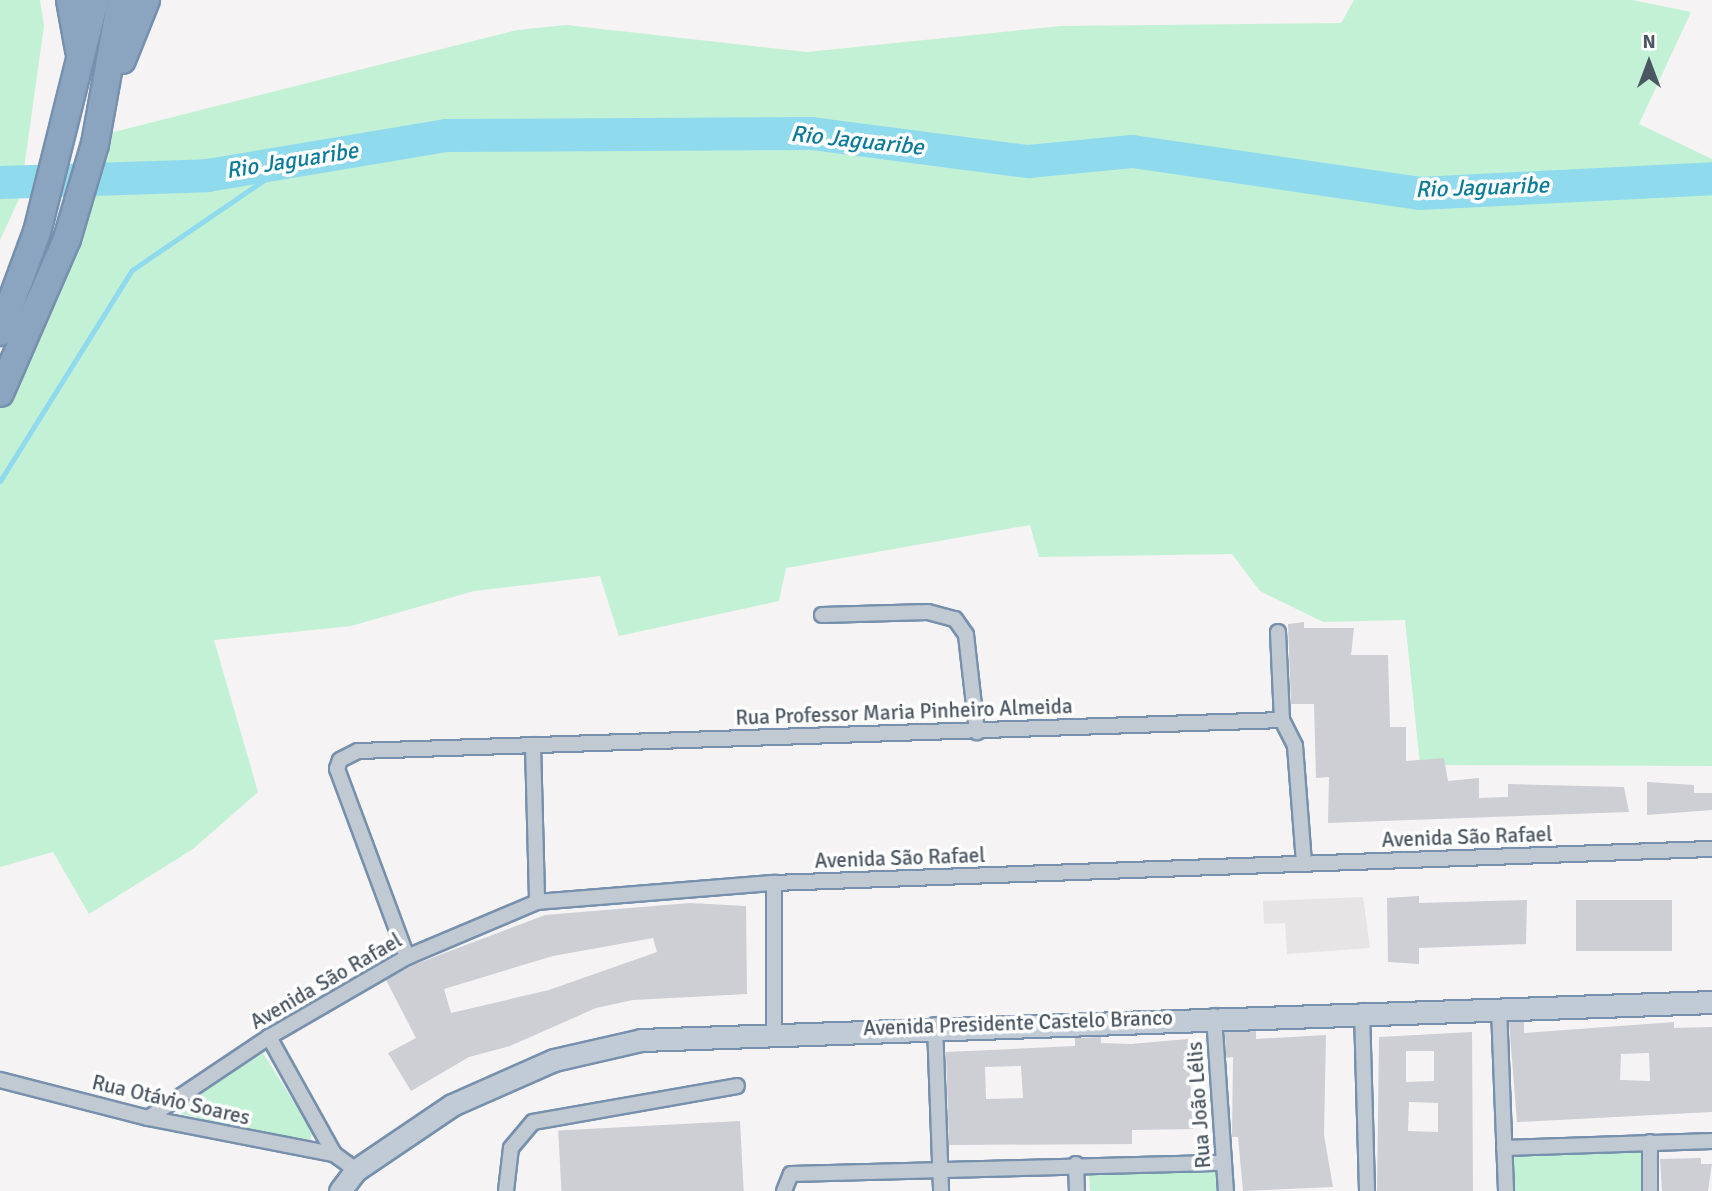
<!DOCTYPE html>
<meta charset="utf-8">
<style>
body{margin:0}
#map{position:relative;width:1712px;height:1191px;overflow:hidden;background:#f5f3f3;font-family:Signika,sans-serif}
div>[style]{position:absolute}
.education>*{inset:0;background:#e6e4e5}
.green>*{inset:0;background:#c3f1d5;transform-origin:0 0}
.stream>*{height:5px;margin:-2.5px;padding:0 2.5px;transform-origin:2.5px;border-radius:2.5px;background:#90daee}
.river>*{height:33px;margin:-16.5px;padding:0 16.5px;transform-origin:16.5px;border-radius:16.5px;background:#90daee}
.building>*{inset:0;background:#cdcfd5;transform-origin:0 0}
.roads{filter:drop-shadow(2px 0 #7690ad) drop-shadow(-2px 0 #7690ad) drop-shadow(0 2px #7690ad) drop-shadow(0 -2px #7690ad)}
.street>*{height:14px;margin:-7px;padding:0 7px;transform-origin:7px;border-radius:7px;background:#c1cad2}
.secondary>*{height:21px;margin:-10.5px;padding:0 10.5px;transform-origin:10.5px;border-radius:10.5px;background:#c1cbd6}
.highway>*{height:26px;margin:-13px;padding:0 13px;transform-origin:13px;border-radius:13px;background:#8ba5c1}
span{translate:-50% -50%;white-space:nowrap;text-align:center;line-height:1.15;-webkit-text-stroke:7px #fff;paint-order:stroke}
.street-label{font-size:21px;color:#4a5661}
.water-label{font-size:23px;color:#0c7c9b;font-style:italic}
.north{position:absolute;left:1614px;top:28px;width:70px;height:70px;-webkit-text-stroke:5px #fff;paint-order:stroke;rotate:0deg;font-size:19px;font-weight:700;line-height:28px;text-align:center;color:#4a5661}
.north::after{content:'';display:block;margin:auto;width:24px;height:32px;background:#4a5661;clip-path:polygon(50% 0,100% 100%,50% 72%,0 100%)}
</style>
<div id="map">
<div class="education">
<div style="clip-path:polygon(1363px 897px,1370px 948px,1287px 954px,1285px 923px,1264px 924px,1263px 901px)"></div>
</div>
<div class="green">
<div style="clip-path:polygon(0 0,40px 0,44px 26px,20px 197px,0 240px)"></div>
<div style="clip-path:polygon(1354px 0,1632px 0,1691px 12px,1639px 124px,1712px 159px,1712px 766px,1420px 765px,1405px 620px,1323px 622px,1260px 591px,1232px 554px,1039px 557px,1030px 525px,786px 568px,779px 601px,619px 636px,600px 576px,474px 591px,351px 626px,214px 640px,258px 792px,193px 849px,89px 914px,53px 852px,0 867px,0 405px,94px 137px,517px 30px,566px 25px,807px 52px,1061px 26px,1341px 23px)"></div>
<div style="clip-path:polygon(263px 1053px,312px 1131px,310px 1144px,181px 1114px,184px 1105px)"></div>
<div style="left:1641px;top:1152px;width:39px;height:133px;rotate:89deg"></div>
<div style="clip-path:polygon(1218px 1170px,1219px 1191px,1090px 1191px,1089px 1174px)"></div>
</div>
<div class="stream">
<div style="left:0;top:481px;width:249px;rotate:-58deg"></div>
<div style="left:132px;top:270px;width:194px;rotate:-34.3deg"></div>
</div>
<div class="river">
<div style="left:0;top:182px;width:207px;rotate:-1.9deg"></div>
<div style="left:207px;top:175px;width:242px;rotate:-9.5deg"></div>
<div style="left:446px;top:135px;width:365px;rotate:-0.3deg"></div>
<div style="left:811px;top:133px;width:219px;rotate:7.4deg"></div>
<div style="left:1028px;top:161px;width:104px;rotate:-5.5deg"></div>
<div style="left:1132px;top:151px;width:290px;rotate:8.3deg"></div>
<div style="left:1419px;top:193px;width:293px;rotate:-2.9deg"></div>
</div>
<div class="building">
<div style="clip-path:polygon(1304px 622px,1304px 628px,1354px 628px,1351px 655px,1388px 655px,1390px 727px,1406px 727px,1406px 761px,1444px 758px,1448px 781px,1479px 778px,1479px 798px,1508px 797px,1508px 784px,1624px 787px,1629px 812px,1328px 823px,1329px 777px,1316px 778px,1314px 704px,1291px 704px,1288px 624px)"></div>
<div style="clip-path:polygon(1647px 782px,1694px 785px,1694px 793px,1712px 793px,1712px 810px,1647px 815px)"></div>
<div style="clip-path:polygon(1419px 896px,1419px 903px,1527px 900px,1526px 944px,1419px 948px,1419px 964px,1388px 962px,1387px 898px)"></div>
<div style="left:1576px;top:900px;width:96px;height:51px"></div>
<div style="clip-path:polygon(evenodd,690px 903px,746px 906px,747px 994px,633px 1000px,596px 1008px,510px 1046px,469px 1057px,411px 1091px,388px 1053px,416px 1038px,386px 980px,413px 965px,545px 915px,690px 903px,653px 938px,657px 952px,549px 990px,451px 1013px,444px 989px,553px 956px,653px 938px)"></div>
<div style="clip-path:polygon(evenodd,1509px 1022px,1524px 1022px,1524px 1033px,1674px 1022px,1674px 1028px,1712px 1027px,1712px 1112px,1517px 1122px,1509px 1022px,1649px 1053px,1650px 1081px,1620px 1080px,1621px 1054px,1649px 1053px)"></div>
<div style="clip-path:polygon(1256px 1031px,1256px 1039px,1326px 1035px,1324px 1135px,1333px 1187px,1243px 1191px,1238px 1137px,1232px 1137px,1233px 1057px,1226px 1058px,1225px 1032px)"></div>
<div style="clip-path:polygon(evenodd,1472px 1032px,1473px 1191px,1377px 1191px,1379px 1037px,1472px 1032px,1406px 1051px,1434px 1051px,1434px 1081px,1406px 1082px,1406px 1051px,1472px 1032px,1409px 1102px,1438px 1103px,1438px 1132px,1408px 1131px,1409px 1102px)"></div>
<div style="clip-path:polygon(evenodd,1101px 1037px,1101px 1043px,1131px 1044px,1188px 1039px,1193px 1129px,1132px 1130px,1132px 1144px,949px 1145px,946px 1052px,1075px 1046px,1075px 1038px,1101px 1037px,1021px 1066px,1023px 1098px,986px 1099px,985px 1067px,1021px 1066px)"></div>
<div style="left:740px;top:1121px;width:70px;height:182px;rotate:87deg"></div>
<div style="clip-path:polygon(1701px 1158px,1701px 1164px,1712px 1164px,1708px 1191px,1662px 1191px,1660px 1159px)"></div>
</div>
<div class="roads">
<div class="street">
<div style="left:822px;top:615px;width:106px;rotate:-1.6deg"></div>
<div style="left:928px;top:612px;width:28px;rotate:15deg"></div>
<div style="left:955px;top:619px;width:19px;rotate:55deg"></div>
<div style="left:966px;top:635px;width:98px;rotate:83.5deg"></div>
<div style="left:1278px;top:632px;width:88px;rotate:87.4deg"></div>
<div style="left:1282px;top:720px;width:29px;rotate:63deg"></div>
<div style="left:1295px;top:746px;width:118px;rotate:85.6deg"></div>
<div style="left:533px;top:745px;width:157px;rotate:88.5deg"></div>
<div style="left:407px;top:957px;width:201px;rotate:-110.4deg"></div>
<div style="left:337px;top:769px;width:9px;rotate:-72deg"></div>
<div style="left:340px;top:760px;width:20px;rotate:-27deg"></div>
<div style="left:358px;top:751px;width:925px;rotate:-1.92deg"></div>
<div style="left:1499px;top:1008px;width:183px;rotate:87.8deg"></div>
<div style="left:1362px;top:1011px;width:180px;rotate:88.4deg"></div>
<div style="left:1214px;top:1016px;width:175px;rotate:86.1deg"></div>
<div style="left:935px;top:1025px;width:166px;rotate:87.9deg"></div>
<div style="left:774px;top:1031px;width:148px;rotate:-90deg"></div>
<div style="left:269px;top:1037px;width:134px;rotate:60.9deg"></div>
<div style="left:0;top:1080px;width:153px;rotate:14.4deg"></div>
<div style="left:148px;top:1118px;width:189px;rotate:11deg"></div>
<div style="left:334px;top:1154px;width:27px;rotate:36deg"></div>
<div style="left:148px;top:1118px;width:146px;rotate:-33.8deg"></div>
<div style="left:269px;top:1037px;width:160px;rotate:-30.1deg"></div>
<div style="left:407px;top:957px;width:141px;rotate:-22.9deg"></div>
<div style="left:537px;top:902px;width:238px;rotate:-4.6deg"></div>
<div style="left:774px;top:883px;width:939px;rotate:-2.08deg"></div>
<div style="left:1650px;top:1142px;width:49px;rotate:90deg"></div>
<div style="left:1504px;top:1148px;width:208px;rotate:-1.9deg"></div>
<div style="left:1076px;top:1164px;width:27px;rotate:88deg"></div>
<div style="left:506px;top:1191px;width:43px;rotate:-83.4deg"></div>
<div style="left:511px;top:1148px;width:34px;rotate:-50deg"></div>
<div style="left:533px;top:1122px;width:207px;rotate:-10deg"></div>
<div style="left:784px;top:1191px;width:18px;rotate:-68deg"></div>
<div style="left:791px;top:1174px;width:433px;rotate:-1.5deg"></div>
</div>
<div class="secondary">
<div style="left:340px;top:1191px;width:26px;rotate:-53deg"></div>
<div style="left:356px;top:1170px;width:116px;rotate:-34.1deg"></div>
<div style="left:452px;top:1105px;width:111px;rotate:-23.8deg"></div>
<div style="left:554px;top:1060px;width:89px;rotate:-12.9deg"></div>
<div style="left:641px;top:1040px;width:1072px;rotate:-2.03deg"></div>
</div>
<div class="highway">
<div style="left:70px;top:0;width:51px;rotate:79.8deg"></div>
<div style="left:122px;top:60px;width:65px;rotate:-68.2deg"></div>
<div style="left:0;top:332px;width:107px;rotate:-69.7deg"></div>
<div style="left:37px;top:232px;width:239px;rotate:-76deg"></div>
<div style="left:0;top:393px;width:168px;rotate:-66.5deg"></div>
<div style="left:67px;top:239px;width:99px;rotate:-73.6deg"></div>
<div style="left:95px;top:144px;width:146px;rotate:-79.8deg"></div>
</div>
</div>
<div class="street-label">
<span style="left:904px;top:712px;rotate:-2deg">Rua Professor Maria Pinheiro Almeida</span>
<span style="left:1467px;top:837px;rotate:-2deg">Avenida São Rafael</span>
<span style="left:900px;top:858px;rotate:-2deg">Avenida São Rafael</span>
<span style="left:326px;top:981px;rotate:-30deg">Avenida São Rafael</span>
<span style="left:1018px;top:1023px;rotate:-2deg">Avenida Presidente Castelo Branco</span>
<span style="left:171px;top:1100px;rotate:13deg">Rua Otávio Soares</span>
<span style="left:1199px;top:1105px;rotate:-94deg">Rua João Lélis</span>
</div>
<div class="water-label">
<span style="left:857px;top:141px;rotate:6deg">Rio Jaguaribe</span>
<span style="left:292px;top:161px;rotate:-9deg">Rio Jaguaribe</span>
<span style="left:1482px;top:188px;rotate:-2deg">Rio Jaguaribe</span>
</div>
<div class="north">N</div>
</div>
